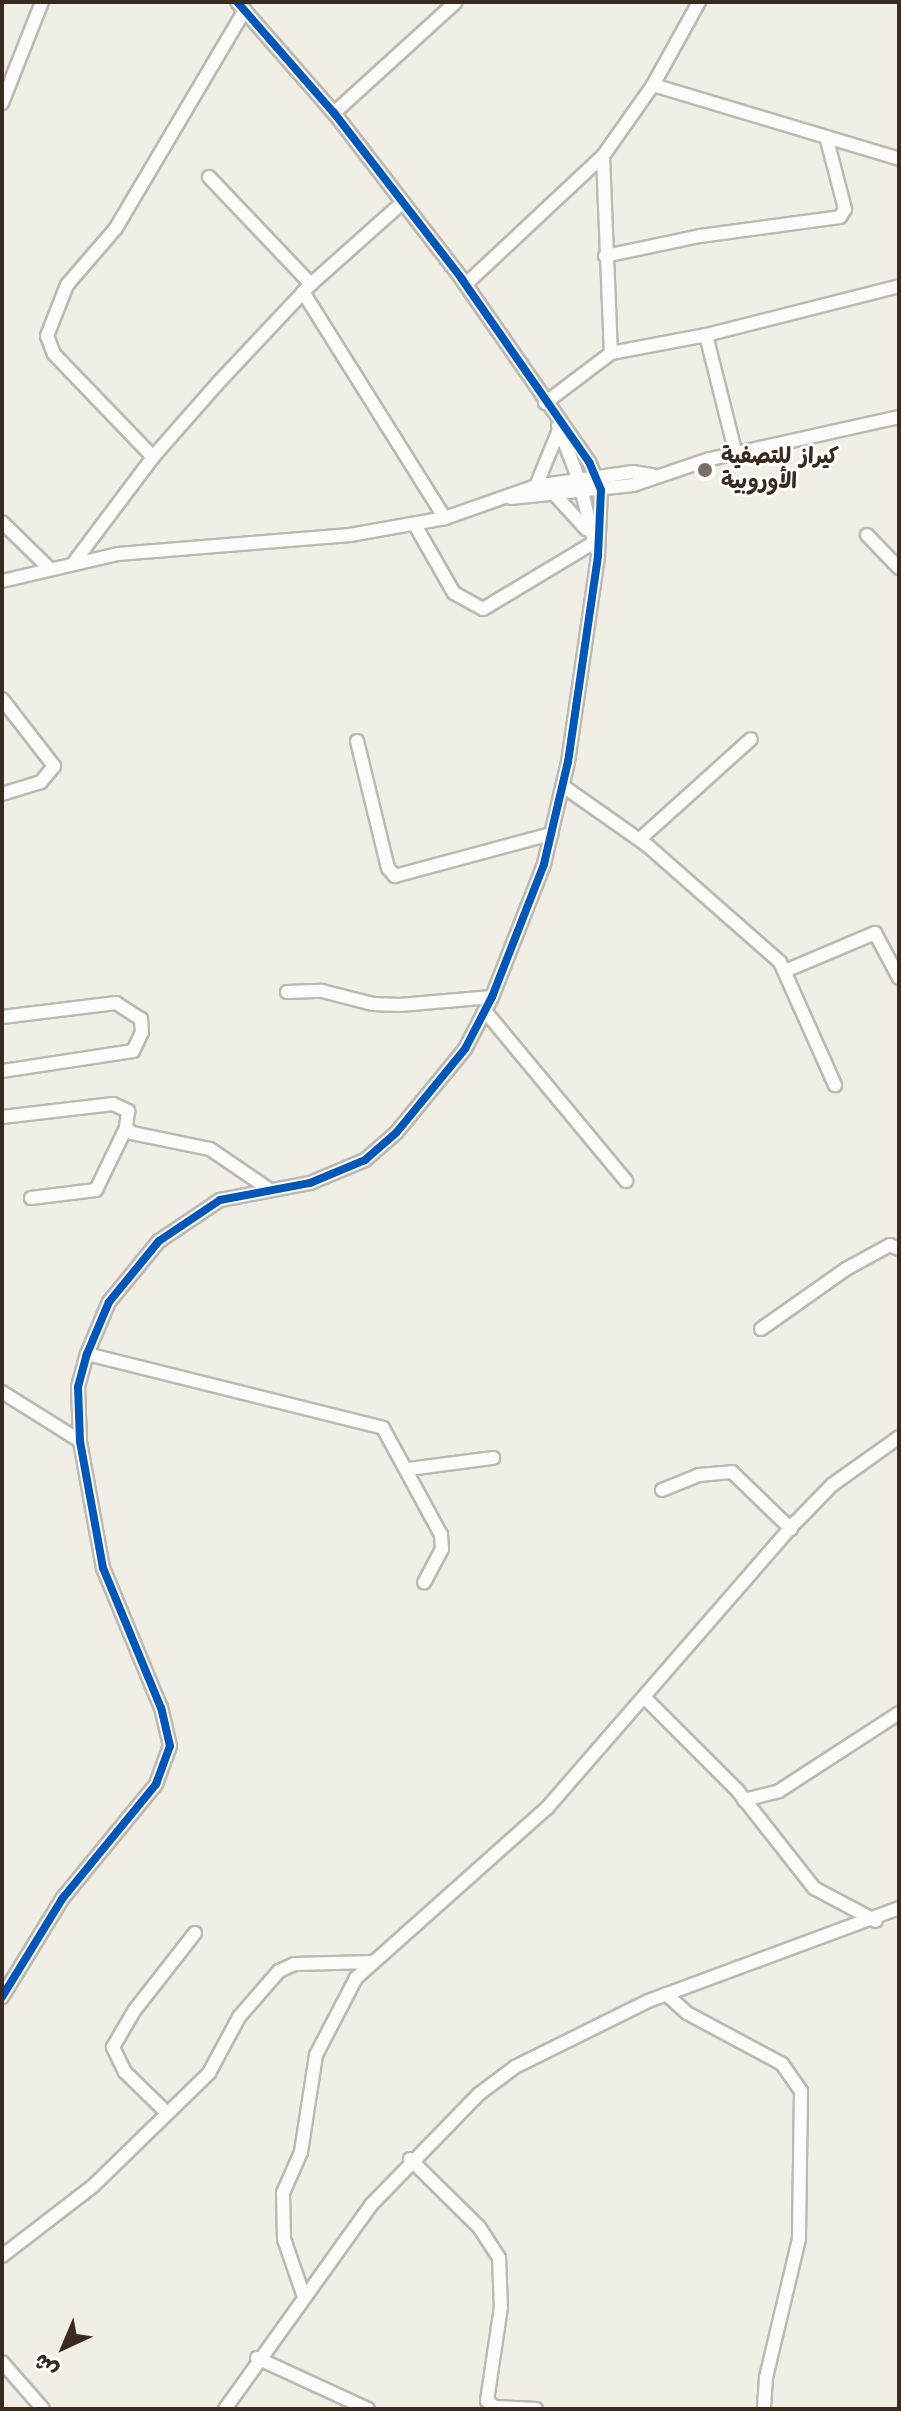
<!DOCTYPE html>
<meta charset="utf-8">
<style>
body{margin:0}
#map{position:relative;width:901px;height:2411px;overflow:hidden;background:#f0eee5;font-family:Kalam,"Playpen Sans Arabic",sans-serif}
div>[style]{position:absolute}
.roads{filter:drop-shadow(2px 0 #bbb9b2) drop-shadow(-2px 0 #bbb9b2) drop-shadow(0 2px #bbb9b2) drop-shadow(0 -2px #bbb9b2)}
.minor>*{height:12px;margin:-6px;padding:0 6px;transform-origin:6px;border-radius:6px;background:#fdfcfb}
.cycleway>*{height:8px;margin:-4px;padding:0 4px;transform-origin:4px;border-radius:4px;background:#0057b8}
.dots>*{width:22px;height:22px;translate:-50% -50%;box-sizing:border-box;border:4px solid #fff;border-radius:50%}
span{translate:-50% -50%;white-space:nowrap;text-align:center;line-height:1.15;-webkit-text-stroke:6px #fff;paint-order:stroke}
.poi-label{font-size:22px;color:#3b2a1e;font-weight:700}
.left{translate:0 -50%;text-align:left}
.frame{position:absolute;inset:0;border:4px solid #3b2a1e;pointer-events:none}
.north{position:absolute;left:24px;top:2307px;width:80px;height:80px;-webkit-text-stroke:6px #fff;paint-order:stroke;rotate:224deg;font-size:22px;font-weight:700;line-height:32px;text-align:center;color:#3b2a1e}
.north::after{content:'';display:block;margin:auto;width:28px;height:36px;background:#3b2a1e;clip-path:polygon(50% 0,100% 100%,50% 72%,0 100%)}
</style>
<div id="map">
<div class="roads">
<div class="minor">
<div style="left:653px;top:85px;width:257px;rotate:16.7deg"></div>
<div style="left:2px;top:103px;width:109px;rotate:-68.4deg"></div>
<div style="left:334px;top:113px;width:164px;rotate:-42.3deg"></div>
<div style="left:603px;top:156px;width:197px;rotate:87.7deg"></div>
<div style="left:209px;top:177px;width:148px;rotate:46.4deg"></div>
<div style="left:605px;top:256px;width:97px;rotate:-11.9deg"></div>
<div style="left:700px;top:236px;width:141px;rotate:-7.7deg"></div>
<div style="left:840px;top:217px;width:9px;rotate:-58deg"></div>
<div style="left:845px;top:209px;width:71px;rotate:-104.6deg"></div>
<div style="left:466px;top:284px;width:187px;rotate:-43.1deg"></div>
<div style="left:603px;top:156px;width:87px;rotate:-54.8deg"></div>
<div style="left:653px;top:85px;width:95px;rotate:-61deg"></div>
<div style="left:303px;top:292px;width:267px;rotate:57.9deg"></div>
<div style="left:706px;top:335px;width:123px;rotate:75.9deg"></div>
<div style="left:545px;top:403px;width:83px;rotate:-37.1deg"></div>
<div style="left:611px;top:353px;width:97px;rotate:-10.7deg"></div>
<div style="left:706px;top:335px;width:199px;rotate:-14.2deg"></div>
<div style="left:558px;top:426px;width:58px;rotate:68.7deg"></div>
<div style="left:579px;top:480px;width:71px;rotate:76.2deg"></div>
<div style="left:153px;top:457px;width:143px;rotate:-133.9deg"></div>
<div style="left:54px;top:354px;width:19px;rotate:-111deg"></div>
<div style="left:47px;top:336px;width:55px;rotate:-68.6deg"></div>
<div style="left:67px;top:285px;width:75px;rotate:-49.3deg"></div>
<div style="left:116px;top:228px;width:253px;rotate:-59.4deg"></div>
<div style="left:536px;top:486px;width:61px;rotate:-67.7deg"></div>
<div style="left:556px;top:496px;width:45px;rotate:47.7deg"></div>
<div style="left:511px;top:498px;width:123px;rotate:-6.1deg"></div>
<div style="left:633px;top:485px;width:81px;rotate:-18.7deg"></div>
<div style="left:710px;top:459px;width:194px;rotate:-12.5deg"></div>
<div style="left:2px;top:522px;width:66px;rotate:44.4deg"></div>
<div style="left:415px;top:525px;width:78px;rotate:60.2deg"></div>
<div style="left:454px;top:593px;width:33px;rotate:29deg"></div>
<div style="left:483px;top:609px;width:128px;rotate:-31deg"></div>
<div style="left:867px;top:535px;width:46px;rotate:45.9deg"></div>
<div style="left:75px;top:561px;width:130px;rotate:-53.1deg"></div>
<div style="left:153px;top:457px;width:98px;rotate:-48.7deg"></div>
<div style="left:218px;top:383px;width:136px;rotate:-46.8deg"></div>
<div style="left:311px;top:284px;width:123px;rotate:-41.7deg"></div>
<div style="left:2px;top:581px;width:119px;rotate:-13.1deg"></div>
<div style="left:118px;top:554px;width:233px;rotate:-4.7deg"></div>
<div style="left:350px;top:535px;width:97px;rotate:-10.1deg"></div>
<div style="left:445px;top:518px;width:96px;rotate:-19.4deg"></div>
<div style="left:536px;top:486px;width:98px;rotate:-8.2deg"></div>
<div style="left:633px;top:472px;width:20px;rotate:9deg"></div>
<div style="left:2px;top:699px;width:85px;rotate:52.2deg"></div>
<div style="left:54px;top:766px;width:21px;rotate:129deg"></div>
<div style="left:41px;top:782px;width:41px;rotate:162.9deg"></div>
<div style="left:357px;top:741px;width:131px;rotate:76.3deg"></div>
<div style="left:388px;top:868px;width:11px;rotate:49deg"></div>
<div style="left:395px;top:876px;width:162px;rotate:-15.1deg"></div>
<div style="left:563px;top:786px;width:104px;rotate:35.2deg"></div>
<div style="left:648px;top:846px;width:176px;rotate:41.3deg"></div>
<div style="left:780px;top:962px;width:135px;rotate:65.9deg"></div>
<div style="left:640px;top:839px;width:149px;rotate:-42deg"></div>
<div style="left:785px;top:971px;width:98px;rotate:-22.9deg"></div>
<div style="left:875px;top:933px;width:51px;rotate:61.9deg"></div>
<div style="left:287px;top:992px;width:35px;rotate:-2deg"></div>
<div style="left:322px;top:991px;width:53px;rotate:14.3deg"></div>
<div style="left:373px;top:1004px;width:27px;rotate:2deg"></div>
<div style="left:400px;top:1005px;width:92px;rotate:-5deg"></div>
<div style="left:485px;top:1011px;width:221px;rotate:50.3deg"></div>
<div style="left:2px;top:1017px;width:115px;rotate:-7deg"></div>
<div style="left:116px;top:1003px;width:30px;rotate:33deg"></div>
<div style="left:141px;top:1019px;width:13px;rotate:86deg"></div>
<div style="left:142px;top:1032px;width:21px;rotate:115deg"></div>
<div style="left:133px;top:1051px;width:133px;rotate:171.3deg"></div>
<div style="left:2px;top:1117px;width:112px;rotate:-6.7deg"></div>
<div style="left:113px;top:1104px;width:17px;rotate:25deg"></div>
<div style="left:128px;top:1111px;width:17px;rotate:97deg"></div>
<div style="left:126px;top:1128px;width:8px;rotate:40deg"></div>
<div style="left:132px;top:1133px;width:80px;rotate:11.6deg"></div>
<div style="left:210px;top:1149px;width:73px;rotate:34.3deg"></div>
<div style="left:31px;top:1198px;width:65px;rotate:-7deg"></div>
<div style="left:96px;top:1190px;width:69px;rotate:-64.2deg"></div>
<div style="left:761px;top:1329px;width:104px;rotate:-35.2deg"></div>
<div style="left:846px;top:1269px;width:50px;rotate:-28.6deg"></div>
<div style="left:890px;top:1245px;width:10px;rotate:24deg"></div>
<div style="left:87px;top:1354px;width:305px;rotate:14deg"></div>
<div style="left:383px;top:1428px;width:122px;rotate:61.5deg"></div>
<div style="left:441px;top:1535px;width:14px;rotate:86deg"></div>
<div style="left:442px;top:1549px;width:38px;rotate:118deg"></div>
<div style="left:2px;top:1392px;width:92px;rotate:32.1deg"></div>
<div style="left:409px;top:1469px;width:85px;rotate:-7.5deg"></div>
<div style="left:662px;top:1490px;width:40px;rotate:-22deg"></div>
<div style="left:699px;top:1475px;width:33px;rotate:-5deg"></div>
<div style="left:732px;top:1472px;width:82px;rotate:44deg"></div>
<div style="left:644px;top:1697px;width:132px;rotate:45deg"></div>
<div style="left:737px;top:1790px;width:125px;rotate:51.8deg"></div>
<div style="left:814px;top:1888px;width:70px;rotate:28deg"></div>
<div style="left:744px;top:1800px;width:36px;rotate:-14deg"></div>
<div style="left:779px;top:1791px;width:143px;rotate:-33deg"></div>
<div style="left:666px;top:1994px;width:28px;rotate:42deg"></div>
<div style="left:687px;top:2013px;width:108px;rotate:28.2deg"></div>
<div style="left:782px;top:2064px;width:33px;rotate:55deg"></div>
<div style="left:801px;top:2091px;width:148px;rotate:90.8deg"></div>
<div style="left:799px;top:2239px;width:143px;rotate:103.4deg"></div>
<div style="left:766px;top:2378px;width:31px;rotate:94deg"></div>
<div style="left:2px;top:1997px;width:115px;rotate:-58.5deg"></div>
<div style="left:62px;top:1899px;width:149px;rotate:-50.7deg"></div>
<div style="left:156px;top:1784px;width:40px;rotate:-69.8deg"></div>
<div style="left:170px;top:1746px;width:39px;rotate:-103deg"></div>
<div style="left:161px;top:1708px;width:152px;rotate:-112.5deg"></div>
<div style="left:103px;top:1568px;width:129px;rotate:-100.3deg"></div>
<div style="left:80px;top:1441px;width:54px;rotate:-92.1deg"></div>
<div style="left:78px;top:1387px;width:34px;rotate:-75deg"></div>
<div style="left:87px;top:1354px;width:56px;rotate:-67.1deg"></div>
<div style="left:109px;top:1302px;width:79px;rotate:-50.7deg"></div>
<div style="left:159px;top:1241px;width:73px;rotate:-33.9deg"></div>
<div style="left:220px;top:1200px;width:92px;rotate:-10.7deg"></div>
<div style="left:310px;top:1183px;width:60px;rotate:-22.7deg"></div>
<div style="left:365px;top:1160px;width:41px;rotate:-41.1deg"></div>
<div style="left:396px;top:1133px;width:109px;rotate:-50.6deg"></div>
<div style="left:465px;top:1049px;width:59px;rotate:-62.6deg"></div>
<div style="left:492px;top:997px;width:143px;rotate:-68.6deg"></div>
<div style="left:544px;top:864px;width:105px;rotate:-76.8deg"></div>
<div style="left:568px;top:762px;width:208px;rotate:-81.7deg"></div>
<div style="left:598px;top:556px;width:66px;rotate:-87.4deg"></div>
<div style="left:601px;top:490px;width:30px;rotate:-113deg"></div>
<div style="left:589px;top:462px;width:223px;rotate:-124.8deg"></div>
<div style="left:462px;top:279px;width:210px;rotate:-127.6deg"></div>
<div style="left:334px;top:113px;width:147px;rotate:-131.1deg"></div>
<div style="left:167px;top:2113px;width:59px;rotate:-135.7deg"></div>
<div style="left:125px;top:2072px;width:28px;rotate:-116deg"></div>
<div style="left:113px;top:2047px;width:42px;rotate:-59.7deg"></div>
<div style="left:134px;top:2011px;width:99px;rotate:-52deg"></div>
<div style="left:410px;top:2159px;width:97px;rotate:44.6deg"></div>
<div style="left:479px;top:2227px;width:37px;rotate:57deg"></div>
<div style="left:499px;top:2258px;width:49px;rotate:87.7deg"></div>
<div style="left:501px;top:2307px;width:95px;rotate:98.5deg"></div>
<div style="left:487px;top:2401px;width:10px;rotate:37deg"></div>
<div style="left:495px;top:2407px;width:41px;rotate:2.8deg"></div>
<div style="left:2px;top:2256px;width:115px;rotate:-37.6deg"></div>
<div style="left:93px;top:2186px;width:162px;rotate:-44.2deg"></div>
<div style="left:209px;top:2073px;width:64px;rotate:-61.8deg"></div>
<div style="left:239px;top:2017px;width:61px;rotate:-49deg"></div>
<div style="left:279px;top:1971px;width:17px;rotate:-24deg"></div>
<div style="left:295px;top:1964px;width:78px;rotate:-1.5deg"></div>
<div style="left:303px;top:2294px;width:58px;rotate:-109.1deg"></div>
<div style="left:284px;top:2239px;width:46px;rotate:-91.2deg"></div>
<div style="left:283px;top:2193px;width:45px;rotate:-66.3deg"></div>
<div style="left:301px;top:2152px;width:98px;rotate:-81.2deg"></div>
<div style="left:316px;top:2055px;width:87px;rotate:-62.5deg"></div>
<div style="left:356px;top:1978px;width:256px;rotate:-41.7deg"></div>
<div style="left:547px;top:1808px;width:379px;rotate:-49deg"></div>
<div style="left:796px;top:1522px;width:52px;rotate:-45.8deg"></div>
<div style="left:832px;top:1485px;width:82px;rotate:-35.6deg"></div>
<div style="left:257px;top:2358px;width:122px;rotate:24.7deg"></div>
<div style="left:2px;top:2362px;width:62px;rotate:48.9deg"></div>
<div style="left:225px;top:2409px;width:251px;rotate:-54.4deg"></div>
<div style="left:371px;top:2205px;width:155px;rotate:-45.8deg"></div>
<div style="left:479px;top:2094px;width:45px;rotate:-36.9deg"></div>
<div style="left:515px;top:2067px;width:148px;rotate:-26.4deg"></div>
<div style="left:648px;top:2001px;width:268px;rotate:-20.3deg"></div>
</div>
</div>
<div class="cycleway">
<div style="left:2px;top:1997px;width:115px;rotate:-58.5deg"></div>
<div style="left:62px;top:1899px;width:149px;rotate:-50.7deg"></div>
<div style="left:156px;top:1784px;width:40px;rotate:-69.8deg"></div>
<div style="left:170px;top:1746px;width:39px;rotate:-103deg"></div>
<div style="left:161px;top:1708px;width:152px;rotate:-112.5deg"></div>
<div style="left:103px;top:1568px;width:129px;rotate:-100.3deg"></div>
<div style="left:80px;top:1441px;width:54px;rotate:-92.1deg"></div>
<div style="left:78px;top:1387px;width:34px;rotate:-75deg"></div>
<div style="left:87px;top:1354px;width:56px;rotate:-67.1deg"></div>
<div style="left:109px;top:1302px;width:79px;rotate:-50.7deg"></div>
<div style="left:159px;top:1241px;width:73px;rotate:-33.9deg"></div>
<div style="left:220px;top:1200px;width:92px;rotate:-10.7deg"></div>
<div style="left:310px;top:1183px;width:60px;rotate:-22.7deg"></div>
<div style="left:365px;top:1160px;width:41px;rotate:-41.1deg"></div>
<div style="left:396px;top:1133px;width:109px;rotate:-50.6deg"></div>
<div style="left:465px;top:1049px;width:59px;rotate:-62.6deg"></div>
<div style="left:492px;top:997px;width:143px;rotate:-68.6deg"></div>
<div style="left:544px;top:864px;width:105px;rotate:-76.8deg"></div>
<div style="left:568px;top:762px;width:208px;rotate:-81.7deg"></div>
<div style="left:598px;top:556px;width:66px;rotate:-87.4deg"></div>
<div style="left:601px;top:490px;width:30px;rotate:-113deg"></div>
<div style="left:589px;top:462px;width:223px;rotate:-124.8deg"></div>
<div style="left:462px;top:279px;width:210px;rotate:-127.6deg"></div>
<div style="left:334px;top:113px;width:147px;rotate:-131.1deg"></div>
</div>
<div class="dots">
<div style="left:705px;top:470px;background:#7a6f64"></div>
</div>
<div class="poi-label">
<span class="left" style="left:721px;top:470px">كيراز للتصفية<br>الأوروبية</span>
</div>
<div class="frame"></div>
<div class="north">ش</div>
</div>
